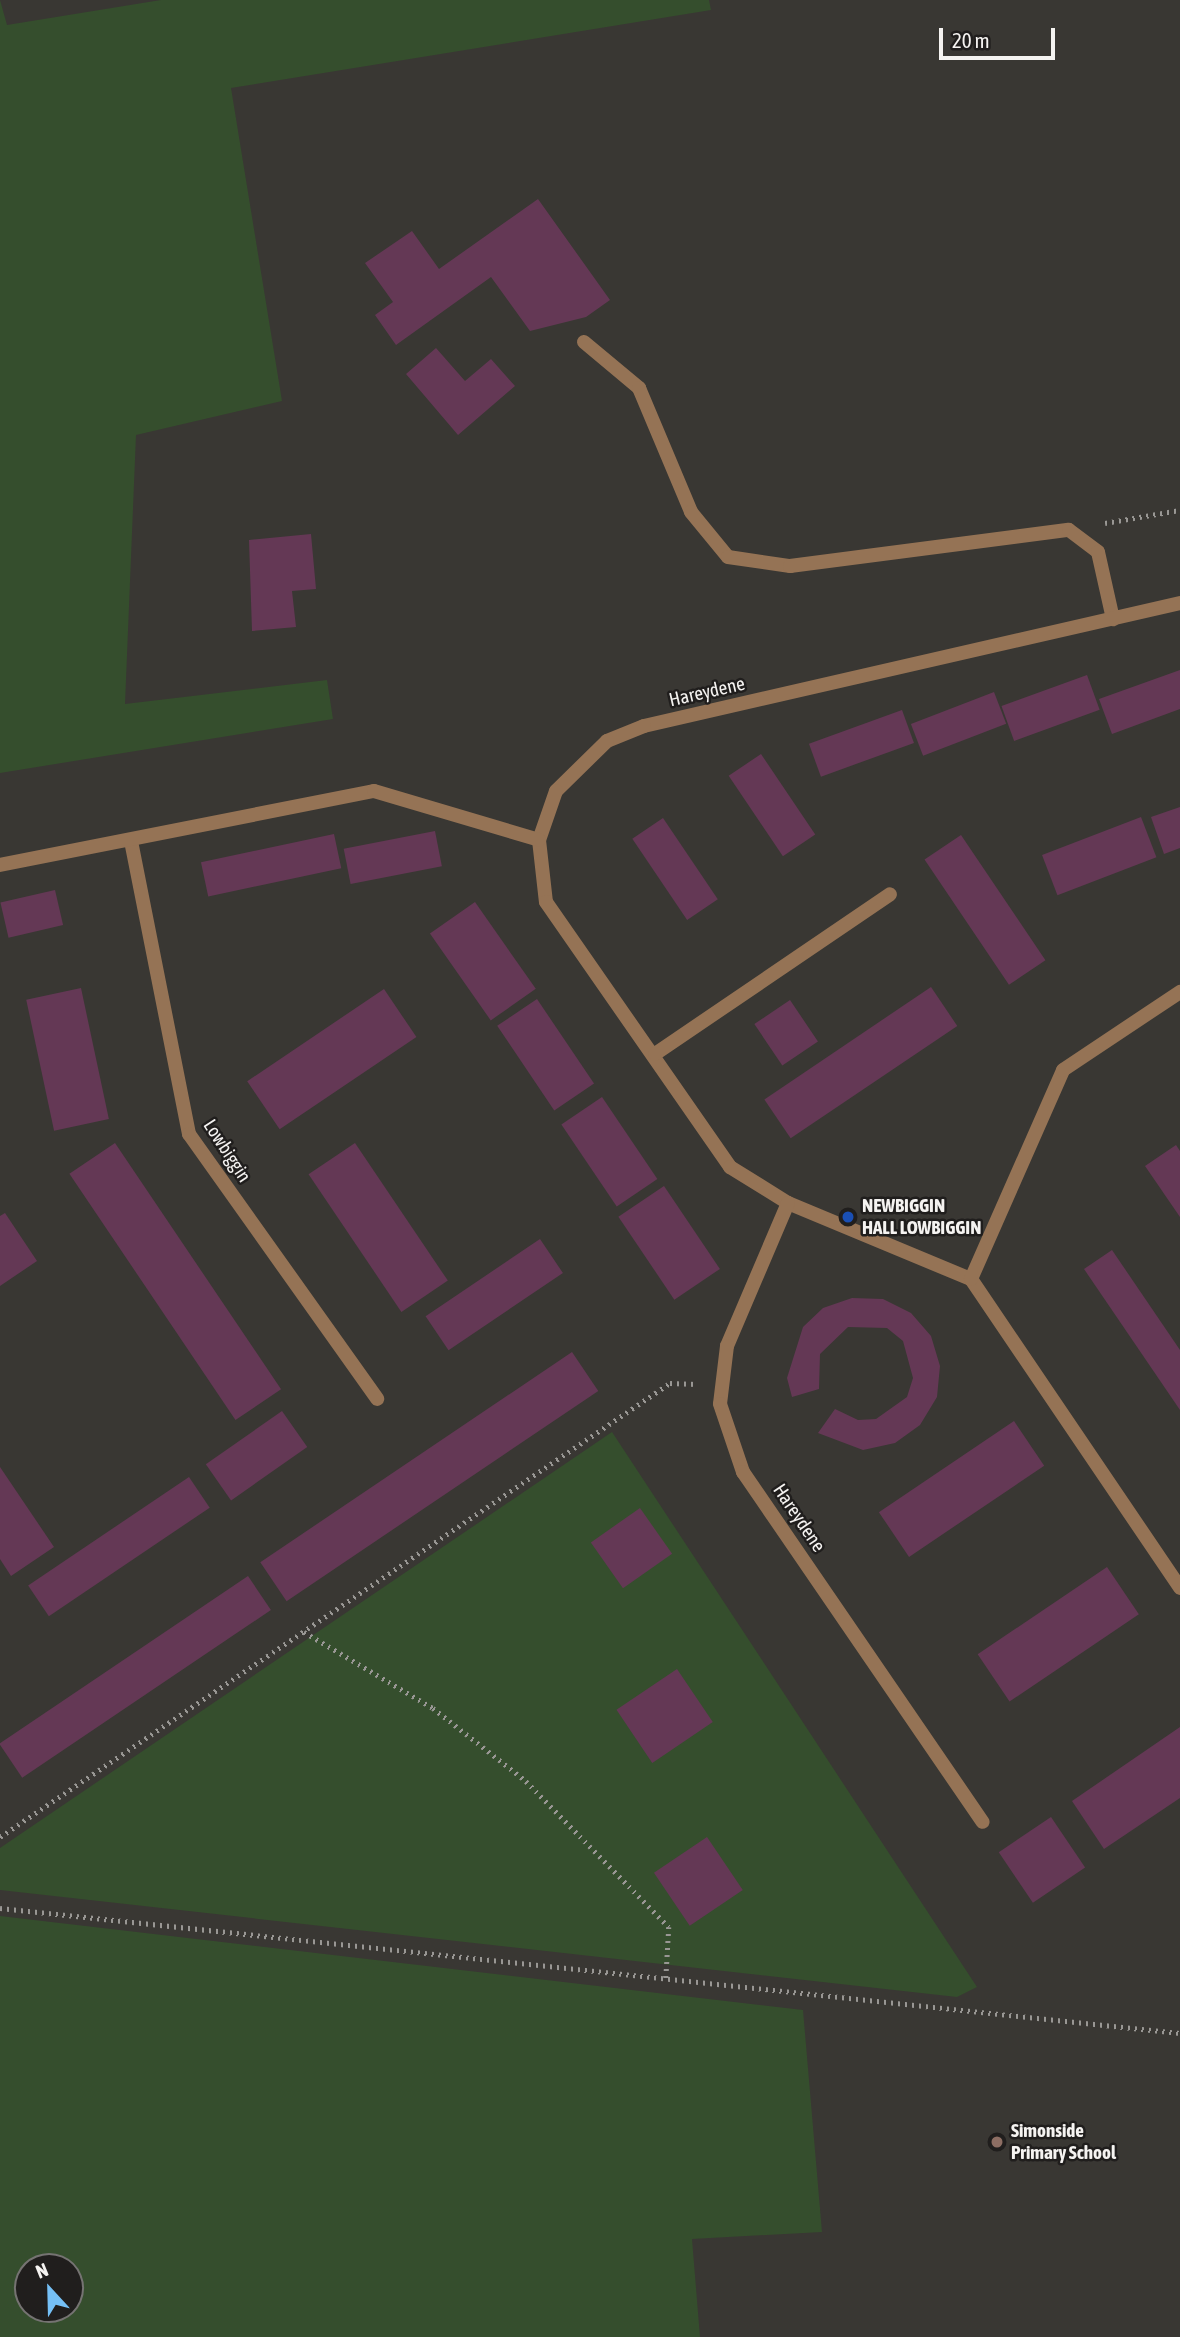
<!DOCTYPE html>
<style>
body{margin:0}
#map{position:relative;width:1180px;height:2337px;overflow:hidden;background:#393733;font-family:"Asap Condensed",sans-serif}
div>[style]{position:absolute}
.green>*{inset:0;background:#354e2d}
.building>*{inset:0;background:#643855;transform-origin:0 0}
.path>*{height:4.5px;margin-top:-2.25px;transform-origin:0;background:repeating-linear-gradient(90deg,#999794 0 2px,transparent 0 7px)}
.service>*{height:14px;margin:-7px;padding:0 7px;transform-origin:7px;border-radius:7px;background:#957355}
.minor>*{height:14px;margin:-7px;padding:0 7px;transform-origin:7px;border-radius:7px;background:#957355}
.dots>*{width:19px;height:19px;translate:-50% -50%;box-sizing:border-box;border:4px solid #201e1d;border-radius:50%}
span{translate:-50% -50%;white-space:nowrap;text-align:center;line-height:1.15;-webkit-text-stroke:5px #201e1d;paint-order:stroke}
.street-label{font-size:19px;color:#f5f3f1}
.poi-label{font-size:19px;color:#f5f3f1;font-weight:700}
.left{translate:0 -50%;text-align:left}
.north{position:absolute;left:14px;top:2253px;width:70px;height:70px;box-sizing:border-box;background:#201e1d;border:2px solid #757372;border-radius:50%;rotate:338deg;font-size:19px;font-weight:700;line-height:28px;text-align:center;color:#f5f3f1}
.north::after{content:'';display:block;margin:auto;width:24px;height:32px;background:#75c0f6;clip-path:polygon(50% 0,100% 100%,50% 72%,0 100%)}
.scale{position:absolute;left:939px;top:28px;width:116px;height:32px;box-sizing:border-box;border:4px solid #f5f3f1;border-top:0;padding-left:9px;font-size:21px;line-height:24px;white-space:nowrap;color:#f5f3f1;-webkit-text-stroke:5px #201e1d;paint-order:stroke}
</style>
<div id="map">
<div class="green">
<div style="clip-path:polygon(0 0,7px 25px,161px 0,709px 0,711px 10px,231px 88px,282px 401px,136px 435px,125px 704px,327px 680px,333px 719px,0 773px)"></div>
<div style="clip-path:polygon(612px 1432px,977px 1987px,957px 1997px,0 1890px,0 1848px)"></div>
<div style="clip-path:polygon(evenodd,0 1916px,803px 2010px,822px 2232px,692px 2239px,700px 2337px,0 2337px,0 1916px,28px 2267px,70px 2267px,70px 2309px,28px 2309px,28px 2267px)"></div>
</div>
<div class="building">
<div style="clip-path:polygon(538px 199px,610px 300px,586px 317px,530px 331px,491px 277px,396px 345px,375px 315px,393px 302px,365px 263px,412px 231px,439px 269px)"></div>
<div style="clip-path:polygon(436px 348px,465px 381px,491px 359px,515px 386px,458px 435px,406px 374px)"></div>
<div style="clip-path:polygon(311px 534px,316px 589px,292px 591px,296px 627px,252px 631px,249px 540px)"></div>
<div style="clip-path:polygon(1180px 670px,1180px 709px,1112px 734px,1099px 699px)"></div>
<div style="left:1087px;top:675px;width:37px;height:91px;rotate:70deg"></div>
<div style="left:994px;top:692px;width:34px;height:89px;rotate:69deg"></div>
<div style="left:902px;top:710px;width:35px;height:99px;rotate:70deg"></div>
<div style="left:761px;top:754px;width:97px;height:39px;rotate:56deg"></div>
<div style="clip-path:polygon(1180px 807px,1180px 848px,1164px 854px,1151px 817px)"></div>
<div style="left:1141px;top:817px;width:43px;height:106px;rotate:69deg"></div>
<div style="left:663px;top:818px;width:98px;height:37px;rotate:56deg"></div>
<div style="left:435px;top:831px;width:36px;height:93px;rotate:79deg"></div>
<div style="left:334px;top:834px;width:35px;height:136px;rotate:78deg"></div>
<div style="left:961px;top:835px;width:151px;height:44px;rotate:56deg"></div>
<div style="left:55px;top:890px;width:36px;height:56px;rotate:77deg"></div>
<div style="left:475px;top:902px;width:106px;height:55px;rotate:55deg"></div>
<div style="left:931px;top:987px;width:47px;height:201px;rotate:56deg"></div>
<div style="left:81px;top:988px;width:134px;height:56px;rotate:78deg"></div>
<div style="left:384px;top:989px;width:58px;height:165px;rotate:56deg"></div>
<div style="left:537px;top:999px;width:102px;height:48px;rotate:56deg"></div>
<div style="left:790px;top:1000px;width:50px;height:43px;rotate:56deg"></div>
<div style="left:602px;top:1097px;width:99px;height:49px;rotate:56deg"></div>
<div style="left:115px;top:1143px;width:297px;height:55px;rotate:56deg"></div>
<div style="left:355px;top:1143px;width:166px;height:56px;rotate:56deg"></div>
<div style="clip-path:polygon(1176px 1145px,1180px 1151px,1180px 1217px,1145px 1166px)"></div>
<div style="left:664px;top:1186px;width:100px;height:55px;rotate:56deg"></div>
<div style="clip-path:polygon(5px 1213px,37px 1261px,0 1286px,0 1216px)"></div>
<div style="left:540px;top:1239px;width:41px;height:138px;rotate:56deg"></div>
<div style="clip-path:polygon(1112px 1250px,1180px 1350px,1180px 1410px,1084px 1269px)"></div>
<div style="clip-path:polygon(852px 1298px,883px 1299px,911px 1313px,931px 1336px,940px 1366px,937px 1397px,920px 1425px,895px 1443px,863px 1450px,818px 1433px,835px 1409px,858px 1420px,876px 1419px,907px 1397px,913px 1378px,903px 1341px,887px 1328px,848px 1327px,820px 1354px,819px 1389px,792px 1397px,787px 1378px,803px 1327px,823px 1308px)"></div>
<div style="left:572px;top:1352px;width:47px;height:376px;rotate:56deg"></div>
<div style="left:282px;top:1411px;width:44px;height:93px;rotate:55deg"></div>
<div style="left:1014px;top:1421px;width:54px;height:163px;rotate:56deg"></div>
<div style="clip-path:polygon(0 1467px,54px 1547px,11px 1576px,0 1559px)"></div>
<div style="left:189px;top:1477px;width:37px;height:194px;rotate:56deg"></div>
<div style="left:640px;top:1508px;width:56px;height:60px;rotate:55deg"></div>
<div style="left:1107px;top:1567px;width:57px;height:156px;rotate:56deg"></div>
<div style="left:248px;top:1576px;width:41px;height:300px;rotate:56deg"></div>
<div style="left:677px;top:1669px;width:64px;height:73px;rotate:56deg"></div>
<div style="clip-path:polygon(1180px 1727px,1180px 1798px,1104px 1849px,1072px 1801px)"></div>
<div style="left:1051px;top:1817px;width:61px;height:63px;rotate:56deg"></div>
<div style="left:707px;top:1837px;width:64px;height:64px;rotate:56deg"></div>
</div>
<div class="path">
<div style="left:1105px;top:523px;width:76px;rotate:-9.8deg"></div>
<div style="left:304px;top:1632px;width:150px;rotate:30.5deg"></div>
<div style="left:433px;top:1708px;width:118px;rotate:38.1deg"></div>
<div style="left:526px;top:1781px;width:204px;rotate:45.6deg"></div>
<div style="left:669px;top:1927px;width:52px;rotate:93.3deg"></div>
<div style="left:0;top:1837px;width:809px;rotate:-34.12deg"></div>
<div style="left:670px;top:1383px;width:27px;rotate:2deg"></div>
<div style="left:0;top:1908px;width:1187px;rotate:6.05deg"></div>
</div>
<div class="service">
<div style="left:584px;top:342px;width:72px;rotate:39.9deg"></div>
<div style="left:639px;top:388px;width:134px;rotate:67.2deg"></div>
<div style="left:691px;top:512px;width:58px;rotate:50.6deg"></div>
<div style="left:728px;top:557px;width:63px;rotate:8.3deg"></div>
<div style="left:790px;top:566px;width:281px;rotate:-7.4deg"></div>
<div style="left:1069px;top:530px;width:36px;rotate:37deg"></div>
<div style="left:1098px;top:552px;width:69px;rotate:77.4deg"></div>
</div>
<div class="minor">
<div style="left:1180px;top:603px;width:550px;rotate:167.08deg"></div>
<div style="left:644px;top:726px;width:40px;rotate:158deg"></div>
<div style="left:607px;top:741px;width:71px;rotate:135.6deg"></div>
<div style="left:556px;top:791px;width:52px;rotate:109.1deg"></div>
<div style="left:539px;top:840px;width:62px;rotate:83.6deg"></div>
<div style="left:546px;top:902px;width:323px;rotate:55.2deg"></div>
<div style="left:730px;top:1167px;width:68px;rotate:31.8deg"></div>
<div style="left:788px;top:1203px;width:198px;rotate:22.6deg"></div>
<div style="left:971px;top:1279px;width:373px;rotate:55.9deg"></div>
<div style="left:131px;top:841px;width:299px;rotate:78.8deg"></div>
<div style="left:189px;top:1134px;width:325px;rotate:54.6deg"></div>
<div style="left:0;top:865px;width:381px;rotate:-11.2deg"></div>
<div style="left:374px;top:791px;width:172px;rotate:16.5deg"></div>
<div style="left:655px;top:1054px;width:284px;rotate:-34.2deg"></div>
<div style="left:788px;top:1203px;width:155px;rotate:113.1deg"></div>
<div style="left:727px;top:1346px;width:58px;rotate:96.9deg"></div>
<div style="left:720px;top:1404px;width:72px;rotate:71.3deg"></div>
<div style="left:743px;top:1472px;width:424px;rotate:55.6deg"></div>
<div style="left:971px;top:1279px;width:228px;rotate:-66.2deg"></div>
<div style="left:1063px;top:1070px;width:141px;rotate:-33.7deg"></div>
</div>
<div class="dots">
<div style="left:848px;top:1217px;background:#1a4fb4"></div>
<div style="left:997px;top:2142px;background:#8d6e63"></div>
</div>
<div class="street-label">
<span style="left:707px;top:692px;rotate:-13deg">Hareydene</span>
<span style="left:227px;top:1151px;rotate:57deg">Lowbiggin</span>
<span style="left:799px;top:1518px;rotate:56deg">Hareydene</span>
</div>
<div class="poi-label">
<span class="left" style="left:862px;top:1217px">NEWBIGGIN<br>HALL LOWBIGGIN</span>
<span class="left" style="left:1011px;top:2142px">Simonside<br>Primary School</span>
</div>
<div class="north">N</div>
<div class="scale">20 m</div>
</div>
